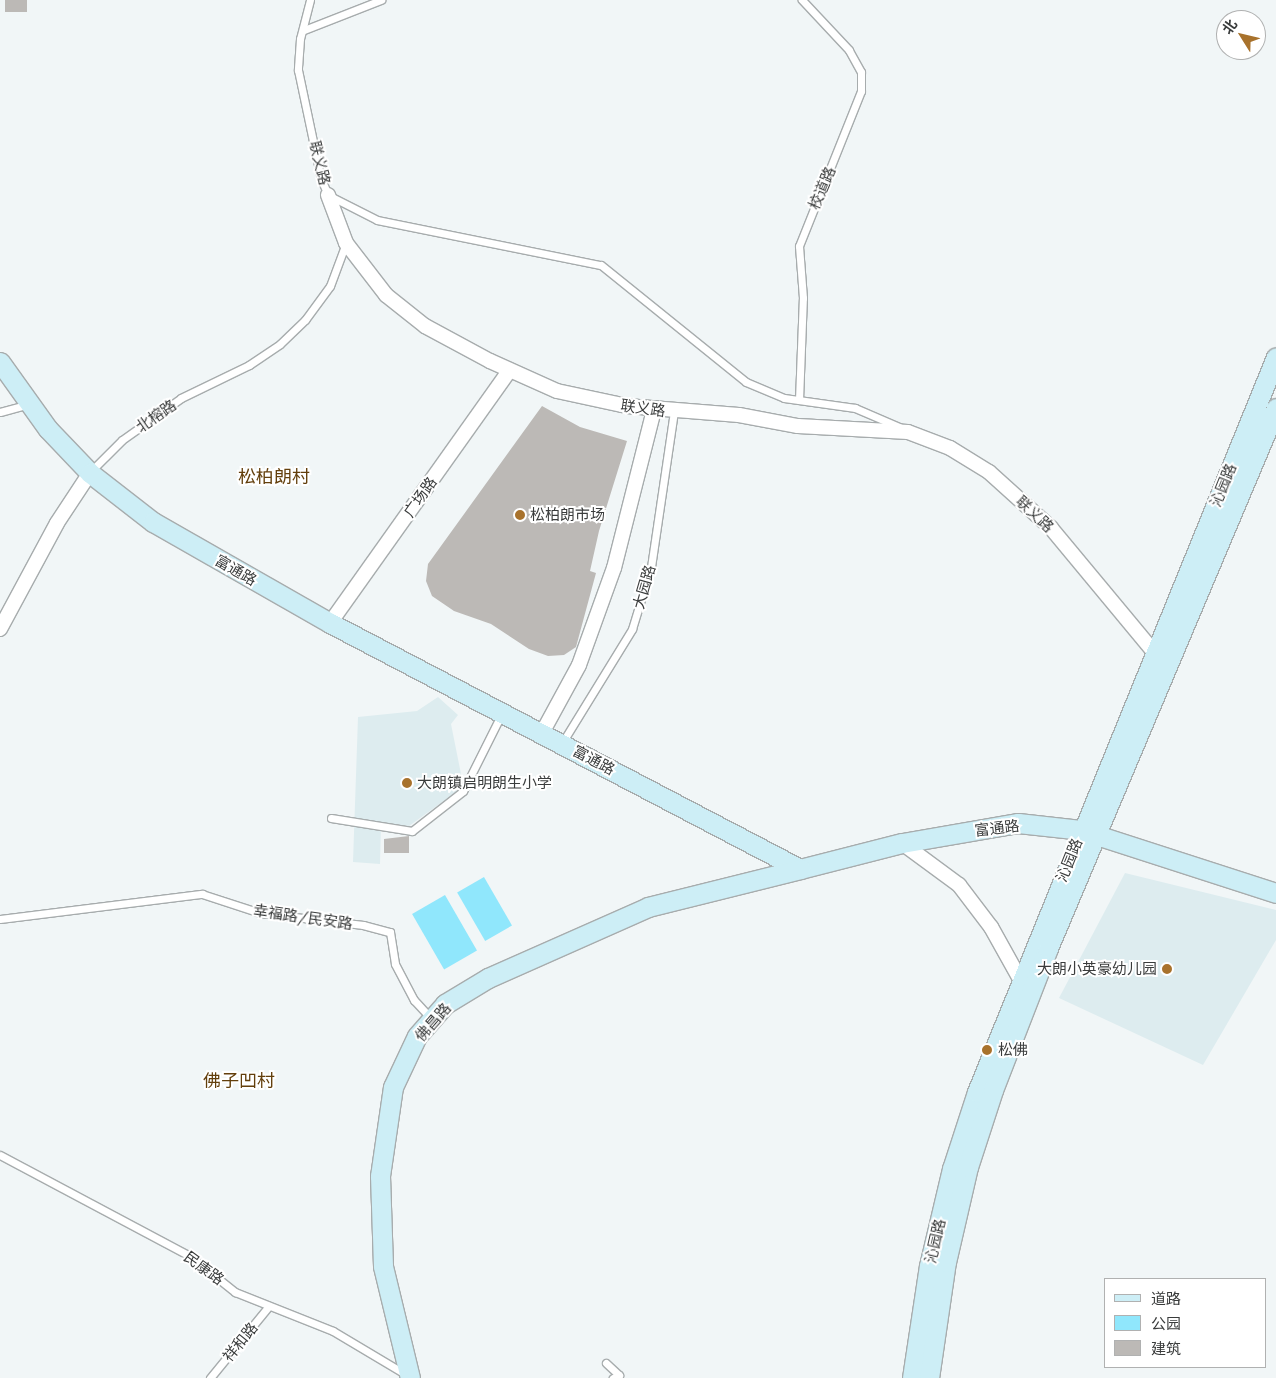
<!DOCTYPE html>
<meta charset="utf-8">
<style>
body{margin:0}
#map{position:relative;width:1276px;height:1378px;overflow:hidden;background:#f1f6f7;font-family:Lora,"Noto Sans SC",serif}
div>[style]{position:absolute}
.built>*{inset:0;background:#ddecef}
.green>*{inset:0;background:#90e7fc;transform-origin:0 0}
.building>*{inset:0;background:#bcb9b6;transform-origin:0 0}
.roads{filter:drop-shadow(1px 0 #a7acad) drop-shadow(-1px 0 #a7acad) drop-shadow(0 1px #a7acad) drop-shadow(0 -1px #a7acad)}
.lane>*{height:7px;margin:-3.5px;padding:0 3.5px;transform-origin:3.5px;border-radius:3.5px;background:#fff}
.street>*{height:14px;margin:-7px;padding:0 7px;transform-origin:7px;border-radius:7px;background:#fff}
.secondary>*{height:19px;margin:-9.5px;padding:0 9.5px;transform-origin:9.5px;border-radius:9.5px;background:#cdeef6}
.dots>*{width:14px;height:14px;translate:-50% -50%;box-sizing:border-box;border:2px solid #fff;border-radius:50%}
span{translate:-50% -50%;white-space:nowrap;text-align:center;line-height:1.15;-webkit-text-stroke:4px #fff;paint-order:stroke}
.street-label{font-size:15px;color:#3a3c3c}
.poi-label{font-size:15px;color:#3a3c3c}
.left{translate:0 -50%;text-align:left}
.right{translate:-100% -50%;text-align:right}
.quarter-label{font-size:18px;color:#633f0c}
.legend{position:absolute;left:1104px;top:1278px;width:162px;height:90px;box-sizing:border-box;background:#fff;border:1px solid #b0b1b1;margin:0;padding:6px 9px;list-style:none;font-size:15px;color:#3a3c3c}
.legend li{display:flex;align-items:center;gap:10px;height:25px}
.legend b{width:25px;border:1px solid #b0b1b1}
.north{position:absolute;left:1216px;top:10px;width:50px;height:50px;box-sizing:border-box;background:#fff;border:1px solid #b0b1b1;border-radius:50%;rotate:306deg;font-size:14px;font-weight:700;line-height:20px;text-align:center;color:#3a3c3c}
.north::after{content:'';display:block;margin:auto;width:18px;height:22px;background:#a8722c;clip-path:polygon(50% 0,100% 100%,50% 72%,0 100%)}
</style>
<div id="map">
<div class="built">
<div style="clip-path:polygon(438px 697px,458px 715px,451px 724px,461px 774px,456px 792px,409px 826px,381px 824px,380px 864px,353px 862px,358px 717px,417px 711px)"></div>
<div style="clip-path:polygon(1125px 873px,1276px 910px,1276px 940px,1203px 1065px,1059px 998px)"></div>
</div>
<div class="green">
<div style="left:484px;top:877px;width:56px;height:31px;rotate:60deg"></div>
<div style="left:445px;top:895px;width:64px;height:38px;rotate:60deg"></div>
</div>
<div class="building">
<div style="left:5px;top:0;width:22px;height:12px"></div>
<div style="clip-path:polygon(542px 406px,580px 427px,627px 441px,599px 531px,590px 571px,596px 573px,576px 647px,564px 655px,548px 656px,529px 649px,491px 624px,454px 611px,432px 596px,426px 581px,428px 564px)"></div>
<div style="clip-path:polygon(409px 836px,409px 853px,384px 853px,384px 839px)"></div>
</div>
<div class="roads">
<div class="lane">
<div style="left:310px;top:0;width:40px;rotate:104.4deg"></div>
<div style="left:300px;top:39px;width:31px;rotate:94deg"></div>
<div style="left:298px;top:70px;width:111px;rotate:78.1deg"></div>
<div style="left:321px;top:179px;width:17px;rotate:66deg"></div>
<div style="left:328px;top:195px;width:55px;rotate:27deg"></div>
<div style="left:377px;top:220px;width:228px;rotate:11.4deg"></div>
<div style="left:601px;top:265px;width:186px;rotate:38.9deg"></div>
<div style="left:746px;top:382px;width:41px;rotate:22.8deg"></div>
<div style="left:784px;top:398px;width:72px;rotate:8deg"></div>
<div style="left:855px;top:408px;width:53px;rotate:23.2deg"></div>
<div style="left:304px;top:30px;width:83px;rotate:-21.3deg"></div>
<div style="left:799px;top:400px;width:102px;rotate:-87.8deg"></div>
<div style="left:803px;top:298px;width:52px;rotate:-94.4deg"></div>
<div style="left:799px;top:246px;width:167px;rotate:-68.2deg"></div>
<div style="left:861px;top:91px;width:19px;rotate:-90deg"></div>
<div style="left:861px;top:72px;width:25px;rotate:-119deg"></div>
<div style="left:849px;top:50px;width:69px;rotate:-133.2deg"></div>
<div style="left:0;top:412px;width:30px;rotate:-15deg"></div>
<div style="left:90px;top:472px;width:45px;rotate:-45deg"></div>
<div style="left:122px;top:440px;width:72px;rotate:-35.4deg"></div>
<div style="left:181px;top:398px;width:76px;rotate:-25.9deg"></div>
<div style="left:249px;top:365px;width:37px;rotate:-34deg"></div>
<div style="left:280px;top:344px;width:35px;rotate:-44deg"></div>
<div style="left:305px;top:320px;width:42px;rotate:-53.7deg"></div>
<div style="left:330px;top:286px;width:46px;rotate:-69.6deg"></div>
<div style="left:562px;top:743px;width:134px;rotate:-58.4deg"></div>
<div style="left:632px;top:629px;width:65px;rotate:-73deg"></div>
<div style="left:651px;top:567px;width:157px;rotate:-81.6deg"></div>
<div style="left:331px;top:818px;width:82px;rotate:9.1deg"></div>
<div style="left:412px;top:831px;width:65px;rotate:-38.1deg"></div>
<div style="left:463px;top:791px;width:85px;rotate:-63.4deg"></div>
<div style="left:0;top:919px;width:204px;rotate:-7.1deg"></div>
<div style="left:202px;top:894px;width:61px;rotate:18.1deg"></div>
<div style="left:260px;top:913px;width:104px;rotate:6.6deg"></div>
<div style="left:363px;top:925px;width:28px;rotate:15deg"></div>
<div style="left:390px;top:932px;width:32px;rotate:81deg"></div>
<div style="left:395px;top:964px;width:41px;rotate:62.2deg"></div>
<div style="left:414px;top:1000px;width:26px;rotate:47deg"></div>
<div style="left:0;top:1155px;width:215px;rotate:28deg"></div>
<div style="left:190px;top:1256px;width:58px;rotate:38.7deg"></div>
<div style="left:235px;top:1292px;width:105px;rotate:21.7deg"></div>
<div style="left:333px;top:1331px;width:84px;rotate:30.8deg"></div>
<div style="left:606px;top:1363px;width:18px;rotate:43deg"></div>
<div style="left:619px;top:1375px;width:7px;rotate:153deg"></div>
<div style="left:210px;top:1378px;width:93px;rotate:-50.7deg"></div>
</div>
<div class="street">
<div style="left:328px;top:195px;width:51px;rotate:69.4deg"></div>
<div style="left:346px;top:243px;width:66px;rotate:52.4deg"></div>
<div style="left:386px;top:295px;width:50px;rotate:38.5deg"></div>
<div style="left:425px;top:326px;width:74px;rotate:28.3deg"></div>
<div style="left:490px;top:361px;width:73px;rotate:24.1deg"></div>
<div style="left:557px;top:391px;width:72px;rotate:12.1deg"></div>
<div style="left:627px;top:406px;width:112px;rotate:4.6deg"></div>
<div style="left:739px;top:415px;width:60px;rotate:10.6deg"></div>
<div style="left:798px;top:426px;width:110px;rotate:3.1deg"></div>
<div style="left:908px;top:432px;width:45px;rotate:20.9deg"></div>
<div style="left:950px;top:448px;width:46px;rotate:31.6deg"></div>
<div style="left:989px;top:472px;width:84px;rotate:42.1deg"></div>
<div style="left:1051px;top:528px;width:161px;rotate:50.3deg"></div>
<div style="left:330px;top:623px;width:310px;rotate:-54.6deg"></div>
<div style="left:0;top:629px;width:120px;rotate:-61.7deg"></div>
<div style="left:57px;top:523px;width:60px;rotate:-56.6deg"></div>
<div style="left:542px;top:733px;width:77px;rotate:-61.4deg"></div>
<div style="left:579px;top:665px;width:103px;rotate:-70.2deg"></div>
<div style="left:614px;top:568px;width:163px;rotate:-75.8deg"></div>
<div style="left:902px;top:843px;width:71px;rotate:36.4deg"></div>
<div style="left:959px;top:885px;width:53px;rotate:52.7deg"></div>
<div style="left:991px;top:927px;width:60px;rotate:60.9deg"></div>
</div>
<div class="secondary">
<div style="left:0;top:362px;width:82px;rotate:54.4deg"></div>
<div style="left:48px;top:429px;width:61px;rotate:46.3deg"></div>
<div style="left:90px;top:473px;width:80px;rotate:37.9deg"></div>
<div style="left:153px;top:522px;width:204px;rotate:29.7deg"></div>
<div style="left:330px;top:623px;width:530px;rotate:27.63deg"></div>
<div style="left:800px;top:869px;width:105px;rotate:-14.3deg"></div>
<div style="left:902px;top:843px;width:118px;rotate:-9.8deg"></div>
<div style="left:1018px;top:823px;width:63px;rotate:6.3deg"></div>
<div style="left:1081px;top:830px;width:205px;rotate:17.9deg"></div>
<div style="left:410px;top:1378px;width:115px;rotate:-103.6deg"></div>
<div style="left:383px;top:1266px;width:90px;rotate:-91.9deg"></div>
<div style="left:380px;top:1176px;width:90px;rotate:-81.7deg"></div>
<div style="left:393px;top:1087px;width:56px;rotate:-64.8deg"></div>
<div style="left:417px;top:1036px;width:43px;rotate:-48.8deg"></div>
<div style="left:445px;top:1004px;width:50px;rotate:-31.2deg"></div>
<div style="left:488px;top:978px;width:175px;rotate:-23.9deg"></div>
<div style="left:648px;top:907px;width:157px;rotate:-14deg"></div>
<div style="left:912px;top:1378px;width:113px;rotate:-81.4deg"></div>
<div style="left:929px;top:1266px;width:100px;rotate:-76.7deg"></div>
<div style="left:952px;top:1169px;width:81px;rotate:-72deg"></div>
<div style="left:977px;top:1092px;width:793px;rotate:-67.86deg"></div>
<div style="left:929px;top:1378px;width:117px;rotate:-81.7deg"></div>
<div style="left:946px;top:1262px;width:98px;rotate:-77deg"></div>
<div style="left:968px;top:1167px;width:81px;rotate:-72deg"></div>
<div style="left:993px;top:1090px;width:152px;rotate:-68.8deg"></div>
<div style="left:1048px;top:948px;width:586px;rotate:-67.11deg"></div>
</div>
</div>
<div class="dots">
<div style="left:520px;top:515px;background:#a8722c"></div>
<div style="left:407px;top:783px;background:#a8722c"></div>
<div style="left:1167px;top:969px;background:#a8722c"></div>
<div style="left:987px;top:1050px;background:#a8722c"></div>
</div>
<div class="street-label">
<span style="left:320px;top:163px;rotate:76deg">联义路</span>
<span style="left:822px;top:188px;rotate:-67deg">校道路</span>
<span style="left:643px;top:408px;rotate:8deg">联义路</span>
<span style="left:156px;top:416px;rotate:-35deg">北榕路</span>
<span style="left:1223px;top:485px;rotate:-68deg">沁园路</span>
<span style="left:420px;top:497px;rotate:-55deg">广场路</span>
<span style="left:1035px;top:514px;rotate:43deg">联义路</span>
<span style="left:236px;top:570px;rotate:30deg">富通路</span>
<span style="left:644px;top:587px;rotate:-74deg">大园路</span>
<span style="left:594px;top:760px;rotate:28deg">富通路</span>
<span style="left:997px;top:828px;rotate:-7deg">富通路</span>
<span style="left:1069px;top:860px;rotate:-68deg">沁园路</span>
<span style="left:303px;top:917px;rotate:8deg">幸福路/民安路</span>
<span style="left:433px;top:1022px;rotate:-49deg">佛昌路</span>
<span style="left:935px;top:1241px;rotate:-77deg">沁园路</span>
<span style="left:204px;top:1268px;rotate:36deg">民康路</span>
<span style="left:240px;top:1342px;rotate:-51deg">祥和路</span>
</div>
<div class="poi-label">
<span class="left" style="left:530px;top:515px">松柏朗市场</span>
<span class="left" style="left:417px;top:783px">大朗镇启明朗生小学</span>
<span class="right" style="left:1157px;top:969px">大朗小英豪幼儿园</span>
<span class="left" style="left:998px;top:1050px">松佛</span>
</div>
<div class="quarter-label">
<span style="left:274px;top:477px">松柏朗村</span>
<span style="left:239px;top:1081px">佛子凹村</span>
</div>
<ul class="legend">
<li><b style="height:6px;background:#cdeef6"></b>道路</li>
<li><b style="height:14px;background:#90e7fc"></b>公园</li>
<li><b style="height:14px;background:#bcb9b6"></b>建筑</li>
</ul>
<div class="north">北</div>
</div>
